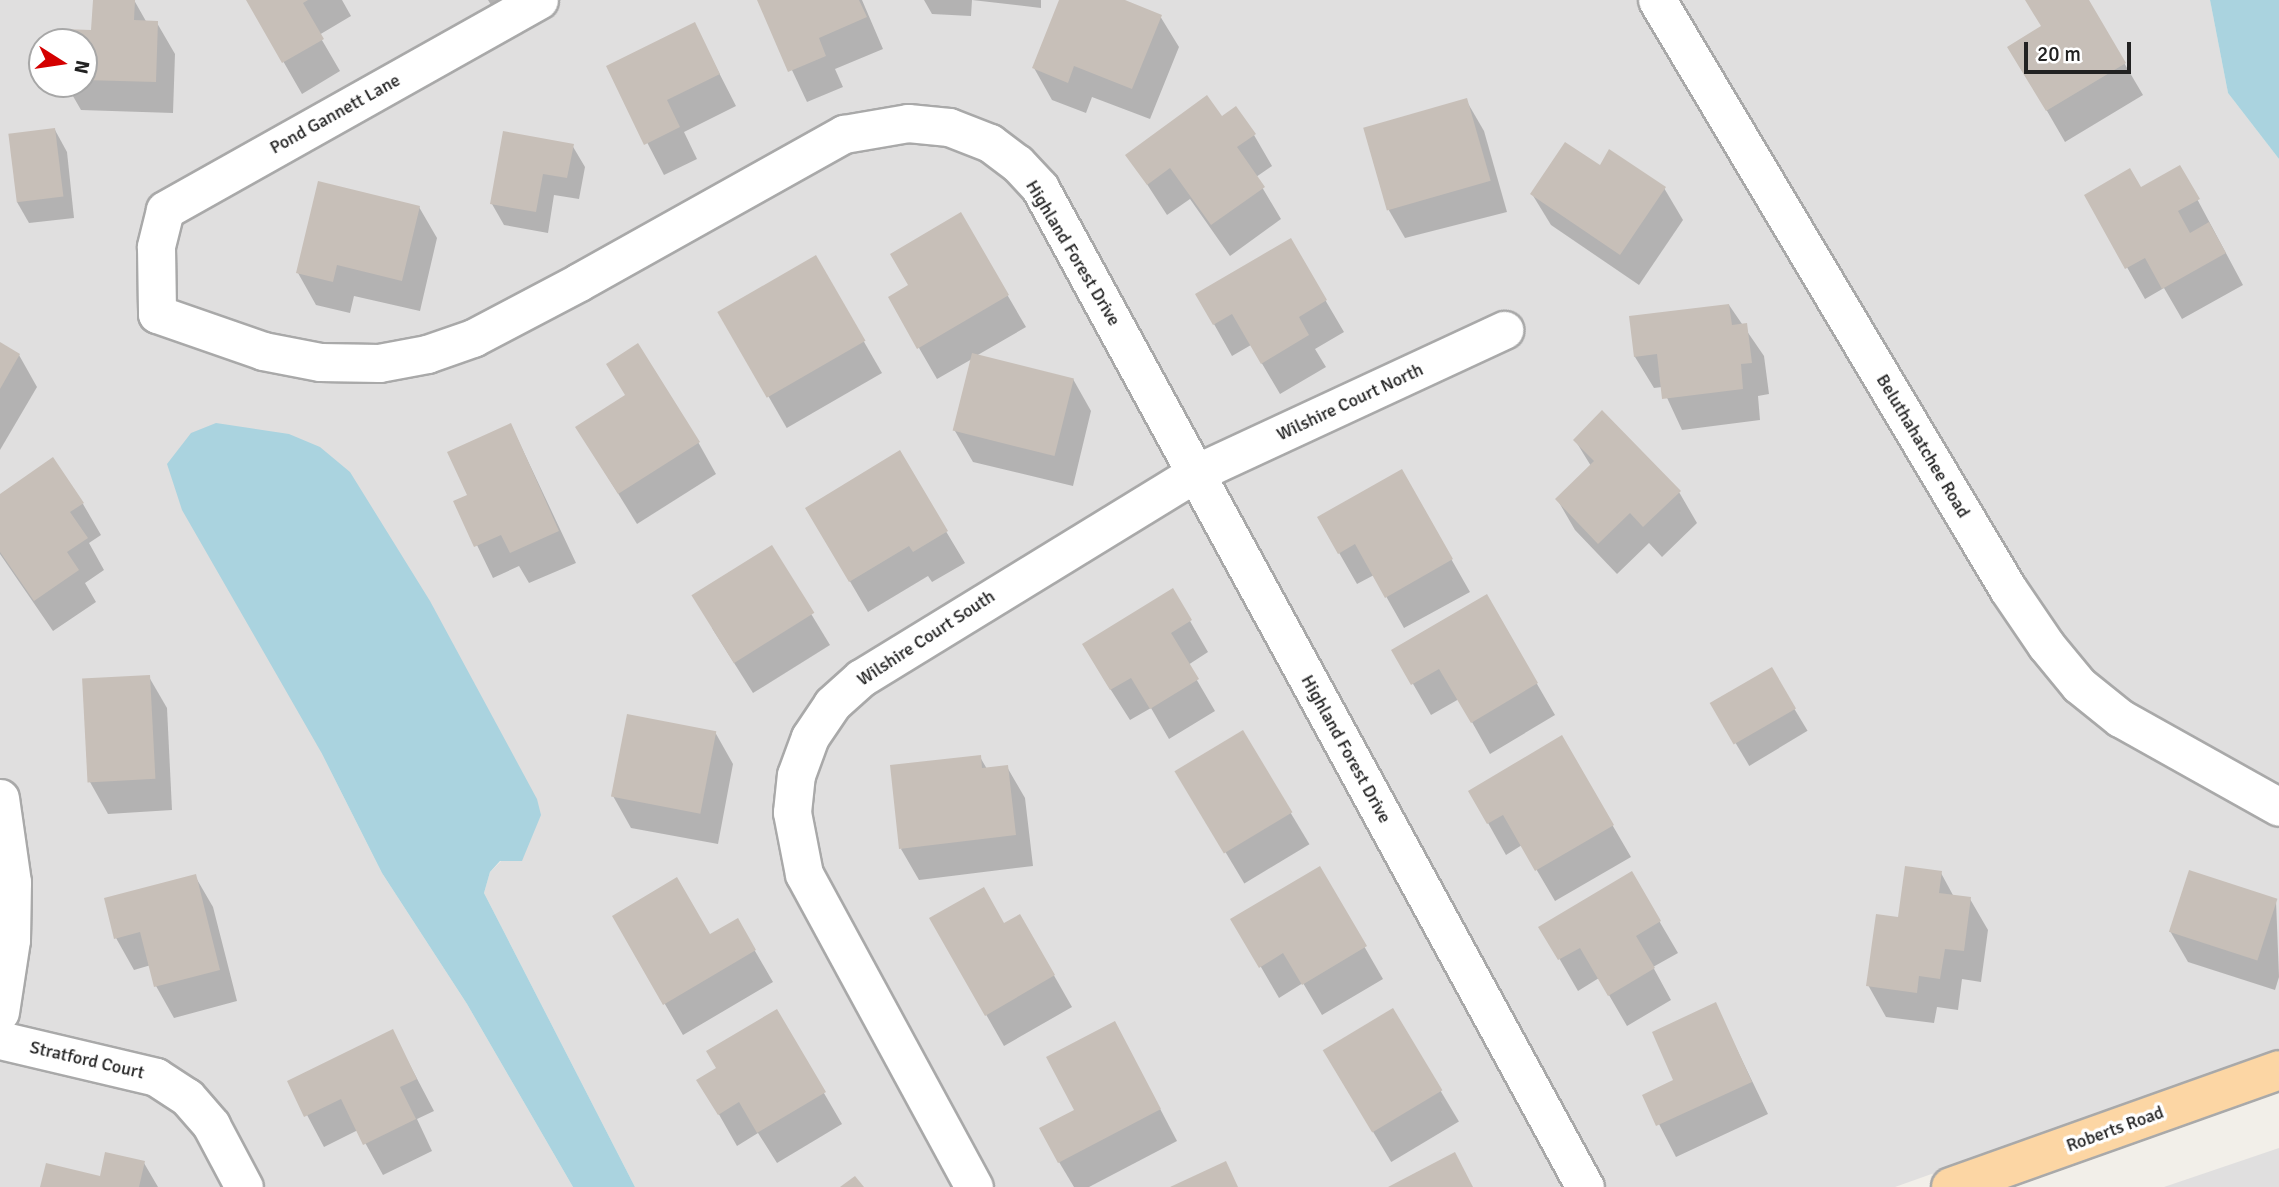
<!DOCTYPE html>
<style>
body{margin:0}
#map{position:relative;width:2279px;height:1187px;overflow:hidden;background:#f2efe9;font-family:Signika,sans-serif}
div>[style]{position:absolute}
.residential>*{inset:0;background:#e0dfdf}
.water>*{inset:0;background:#aad3df}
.shadow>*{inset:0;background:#0003;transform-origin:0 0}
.building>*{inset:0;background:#c7bfb8;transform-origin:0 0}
.roads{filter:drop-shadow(2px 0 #a9a9a9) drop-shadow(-2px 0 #a9a9a9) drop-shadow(0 2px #a9a9a9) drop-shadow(0 -2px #a9a9a9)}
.minor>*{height:37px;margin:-18.5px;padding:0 18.5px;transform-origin:18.5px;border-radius:18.5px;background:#fff}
.major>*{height:38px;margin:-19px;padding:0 19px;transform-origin:19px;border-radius:19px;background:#fcd6a4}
span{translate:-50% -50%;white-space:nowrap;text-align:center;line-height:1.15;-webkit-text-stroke:7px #fff;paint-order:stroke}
.street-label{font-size:18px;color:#222}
.north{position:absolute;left:28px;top:28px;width:70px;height:70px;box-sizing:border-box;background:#fff;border:2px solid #a7a7a7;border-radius:50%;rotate:102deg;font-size:19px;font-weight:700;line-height:28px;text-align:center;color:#222}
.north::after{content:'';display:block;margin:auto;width:24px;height:32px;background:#d40000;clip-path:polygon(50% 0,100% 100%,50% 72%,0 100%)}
.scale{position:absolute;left:2024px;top:42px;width:107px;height:32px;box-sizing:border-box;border:4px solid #222;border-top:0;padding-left:9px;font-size:21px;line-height:24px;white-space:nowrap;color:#222;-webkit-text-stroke:5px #fff;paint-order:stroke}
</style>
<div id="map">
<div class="residential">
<div style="clip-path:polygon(evenodd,0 0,2210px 0,2228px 93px,2279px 159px,2279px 1050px,1895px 1187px,635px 1187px,484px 893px,490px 872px,501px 861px,321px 752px,382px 873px,467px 1004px,573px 1187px,0 1187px,0 0,42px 42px,84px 42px,84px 84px,42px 84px,42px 42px)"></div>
<div style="clip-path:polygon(2279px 1148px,2279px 1187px,2164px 1187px)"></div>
</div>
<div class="water">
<div style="clip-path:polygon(2210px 0,2279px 0,2279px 159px,2228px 93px)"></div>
<div style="clip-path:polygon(216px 423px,289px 434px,320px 447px,350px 472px,430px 601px,537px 799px,541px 815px,522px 861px,500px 861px,490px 872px,484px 893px,635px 1187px,573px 1187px,467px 1004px,382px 873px,321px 752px,182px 510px,167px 464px,191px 433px)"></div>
</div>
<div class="shadow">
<div style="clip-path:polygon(94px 0,134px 0,147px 23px,157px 23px,175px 54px,173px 113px,81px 110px,66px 84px,84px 84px,84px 42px,64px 42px,93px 31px)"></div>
<div style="clip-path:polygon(248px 0,342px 0,351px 16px,319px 35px,340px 71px,302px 94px)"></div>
<div style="clip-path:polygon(488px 0,500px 0,491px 5px)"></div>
<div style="clip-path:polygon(759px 0,862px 0,883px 49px,835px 69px,843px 87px,807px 102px)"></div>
<div style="clip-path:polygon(924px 0,1041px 0,1041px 8px,972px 0,971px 16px,932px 14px)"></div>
<div style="clip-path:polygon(1061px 0,1121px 0,1160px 16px,1179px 47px,1150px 119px,1092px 97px,1086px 113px,1052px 100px,1034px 68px)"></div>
<div style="clip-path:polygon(2027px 0,2087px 0,2143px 95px,2065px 142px,2010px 47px,2043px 27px)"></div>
<div style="clip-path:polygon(694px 24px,736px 106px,684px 132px,697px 159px,664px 175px,608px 67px)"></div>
<div style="clip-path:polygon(1466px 100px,1484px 131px,1507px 212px,1405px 238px,1387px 207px)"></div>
<div style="clip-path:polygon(1222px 118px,1254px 135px,1272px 166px,1256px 177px,1281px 219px,1230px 256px,1190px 199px,1167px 215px,1128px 155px)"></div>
<div style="clip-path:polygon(55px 130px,67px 152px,74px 218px,29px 223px,17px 202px)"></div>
<div style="clip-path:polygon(572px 145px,585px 167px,579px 199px,554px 195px,548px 233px,504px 225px,492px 204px)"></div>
<div style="clip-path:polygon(1600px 167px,1664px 188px,1683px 220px,1639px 285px,1551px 225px,1532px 194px)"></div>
<div style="clip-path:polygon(2180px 167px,2243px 285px,2182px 319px,2164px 288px,2145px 299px,2086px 195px,2140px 190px)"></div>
<div style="clip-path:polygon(419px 207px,437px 238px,420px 311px,354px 296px,350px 313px,316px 305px,298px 273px)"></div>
<div style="clip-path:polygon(960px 214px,1026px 327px,976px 356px,1073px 379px,1091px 411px,1073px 486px,973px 462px,955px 431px,972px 359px,937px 379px,890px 298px,910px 286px)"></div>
<div style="clip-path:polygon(1290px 240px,1344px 332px,1315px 349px,1326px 367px,1280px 394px,1251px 345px,1232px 356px,1197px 294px)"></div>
<div style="left:815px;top:257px;width:134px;height:110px;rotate:60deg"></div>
<div style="clip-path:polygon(1729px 305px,1764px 356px,1769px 394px,1758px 396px,1760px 420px,1682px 430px,1662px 387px,1654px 388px,1635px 357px,1631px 317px)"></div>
<div style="clip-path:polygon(0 344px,19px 355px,37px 387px,0 450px)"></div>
<div style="clip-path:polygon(511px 425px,576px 563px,529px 583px,519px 566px,493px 578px,456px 502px,469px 496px)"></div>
<div style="clip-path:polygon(1575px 440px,1679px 492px,1697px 523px,1662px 557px,1649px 543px,1617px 574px,1575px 530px,1557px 499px,1591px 466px)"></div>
<div style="clip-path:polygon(698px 442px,716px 474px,637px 524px,596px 458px)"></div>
<div style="clip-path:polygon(899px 453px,965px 563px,932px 582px,928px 576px,868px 612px,825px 539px)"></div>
<div style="clip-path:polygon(1401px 471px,1470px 592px,1404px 628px,1374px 575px,1357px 584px,1319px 518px)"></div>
<div style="clip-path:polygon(0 496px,83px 504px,101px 535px,89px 543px,104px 570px,85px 583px,96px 602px,53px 631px,0 554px)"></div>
<div style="clip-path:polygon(771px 548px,830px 645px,753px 693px,712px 628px)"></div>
<div style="clip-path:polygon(1172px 590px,1208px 652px,1188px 665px,1215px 711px,1169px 739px,1151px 708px,1130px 720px,1102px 676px)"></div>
<div style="clip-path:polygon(1486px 596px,1555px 715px,1490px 754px,1459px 699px,1431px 715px,1394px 651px)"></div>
<div style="left:1771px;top:670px;width:71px;height:68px;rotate:59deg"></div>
<div style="clip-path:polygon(149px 677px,167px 708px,172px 810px,108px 814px,90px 782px)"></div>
<div style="clip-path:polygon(715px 732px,733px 764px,718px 844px,631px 828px,613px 796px)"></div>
<div style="left:1242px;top:732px;width:131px;height:76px;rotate:59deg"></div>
<div style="clip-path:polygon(1561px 737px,1631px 857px,1555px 901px,1522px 845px,1506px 855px,1470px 791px)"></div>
<div style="clip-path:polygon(980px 757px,987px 769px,1007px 767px,1025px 798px,1033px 866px,919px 880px,901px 849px)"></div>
<div style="clip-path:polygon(1319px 868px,1383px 979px,1322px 1015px,1303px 983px,1279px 998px,1233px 919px)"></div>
<div style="clip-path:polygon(1631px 873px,1678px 953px,1653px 967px,1671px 1000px,1627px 1026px,1599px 978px,1578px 991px,1541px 927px)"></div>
<div style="clip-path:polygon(1941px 873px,1954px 897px,1970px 899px,1988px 930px,1981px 982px,1962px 979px,1958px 1010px,1937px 1007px,1934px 1023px,1886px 1017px,1868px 985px,1899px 919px)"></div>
<div style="clip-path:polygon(195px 876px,213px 907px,237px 1001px,174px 1018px,156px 986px,151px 965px,134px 970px,116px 938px)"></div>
<div style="clip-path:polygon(2276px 900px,2279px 977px,2275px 990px,2188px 962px,2170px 931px)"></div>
<div style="clip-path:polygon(1020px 916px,1072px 1007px,1004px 1046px,931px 918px,1004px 925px)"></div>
<div style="clip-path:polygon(614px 917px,709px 936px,737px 920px,773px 982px,683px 1035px)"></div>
<div style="clip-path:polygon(1715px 1004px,1768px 1114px,1676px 1157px,1644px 1095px,1675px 1081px)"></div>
<div style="left:1392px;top:1010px;width:130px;height:79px;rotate:59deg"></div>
<div style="clip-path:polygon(776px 1011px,842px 1124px,777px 1163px,758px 1133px,737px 1146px,717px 1111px,718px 1069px)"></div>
<div style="clip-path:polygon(1115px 1023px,1177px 1141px,1089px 1187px,1074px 1187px,1059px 1162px)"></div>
<div style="clip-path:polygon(392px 1031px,434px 1111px,417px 1119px,432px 1151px,383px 1175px,358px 1130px,324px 1147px,289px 1081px)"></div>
<div style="clip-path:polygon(144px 1163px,158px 1187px,42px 1187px,101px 1178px)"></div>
</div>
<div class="building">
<div style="clip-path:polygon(93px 0,135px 0,134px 20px,158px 21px,156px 82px,84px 80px,84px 42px,62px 42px,63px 29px,91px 30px)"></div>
<div style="clip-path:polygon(246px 0,308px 0,303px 3px,324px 39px,282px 63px)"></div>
<div style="clip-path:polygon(757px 0,859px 0,867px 17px,819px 38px,826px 56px,788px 72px)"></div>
<div style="clip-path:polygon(1059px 0,1125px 0,1162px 15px,1132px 89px,1074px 66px,1068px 83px,1032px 68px)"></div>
<div style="clip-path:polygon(2025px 0,2089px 0,2126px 63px,2046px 111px,2007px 47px,2041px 26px)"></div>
<div style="clip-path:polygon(695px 22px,720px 74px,667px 100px,680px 127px,644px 145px,606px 66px)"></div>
<div style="clip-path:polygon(1207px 95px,1222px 116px,1236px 106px,1256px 134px,1237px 147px,1265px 187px,1211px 225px,1170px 168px,1147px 185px,1125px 155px)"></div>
<div style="left:1467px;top:98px;width:86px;height:108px;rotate:74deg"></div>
<div style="left:55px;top:128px;width:69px;height:47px;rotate:83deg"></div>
<div style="clip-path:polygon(503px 131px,574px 144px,567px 178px,543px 174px,536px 212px,490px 204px)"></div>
<div style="clip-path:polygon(1565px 142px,1600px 165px,1609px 149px,1666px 187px,1620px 255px,1530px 194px)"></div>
<div style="clip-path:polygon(2180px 165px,2200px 199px,2178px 211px,2190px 233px,2209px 222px,2226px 253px,2162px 289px,2145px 258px,2125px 269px,2084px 195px,2130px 168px,2141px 187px)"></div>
<div style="clip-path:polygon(318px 181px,420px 206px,402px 281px,337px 265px,333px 282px,296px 273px)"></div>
<div style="clip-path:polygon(961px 212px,1009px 295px,917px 349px,888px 297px,908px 285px,890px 254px)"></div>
<div style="clip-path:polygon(1291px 238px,1327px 300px,1299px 317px,1309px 335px,1261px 364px,1232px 314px,1213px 325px,1195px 294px)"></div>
<div style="left:816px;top:255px;width:99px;height:114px;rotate:60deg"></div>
<div style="clip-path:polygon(1729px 304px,1732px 325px,1747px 323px,1752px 363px,1741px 364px,1743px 389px,1662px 399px,1657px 354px,1634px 357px,1629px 316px)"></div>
<div style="clip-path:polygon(0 342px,20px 354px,0 389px)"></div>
<div style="clip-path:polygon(638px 343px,700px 442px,618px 494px,575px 427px,625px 395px,606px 364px)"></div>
<div style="left:972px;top:353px;width:105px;height:80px;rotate:14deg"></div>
<div style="clip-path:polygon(1602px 410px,1681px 491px,1643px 527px,1630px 513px,1598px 544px,1555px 499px,1594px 461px,1573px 440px)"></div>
<div style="clip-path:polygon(511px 423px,559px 531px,510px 553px,501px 535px,474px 547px,453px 501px,467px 495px,447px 452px)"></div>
<div style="clip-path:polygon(900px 450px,948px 531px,913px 552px,909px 546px,849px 582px,805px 508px)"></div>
<div style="clip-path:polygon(53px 457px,84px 503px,70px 512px,88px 538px,67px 552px,79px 570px,34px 601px,0 552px,0 494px)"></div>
<div style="clip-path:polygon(1402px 469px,1453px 559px,1385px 598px,1355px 544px,1338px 554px,1317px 517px)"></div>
<div style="left:772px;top:545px;width:80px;height:95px;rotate:58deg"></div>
<div style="clip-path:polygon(1173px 588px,1192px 620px,1171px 633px,1199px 679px,1150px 709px,1131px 678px,1110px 690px,1082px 644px)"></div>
<div style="clip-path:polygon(1487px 594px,1538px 683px,1471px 723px,1439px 669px,1411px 685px,1391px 650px)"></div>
<div style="left:1772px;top:667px;width:48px;height:72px;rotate:60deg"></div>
<div style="left:150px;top:675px;width:104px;height:68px;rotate:87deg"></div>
<div style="left:627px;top:714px;width:91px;height:84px;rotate:11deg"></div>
<div style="left:1243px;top:730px;width:96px;height:80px;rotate:59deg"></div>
<div style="clip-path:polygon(1562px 735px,1614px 825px,1535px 871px,1503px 815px,1487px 824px,1468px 791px)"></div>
<div style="clip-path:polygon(981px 755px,982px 768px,1008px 765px,1016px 835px,899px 849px,890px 765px)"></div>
<div style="clip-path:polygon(1320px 866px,1367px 946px,1302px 985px,1283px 953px,1259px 968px,1230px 919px)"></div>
<div style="clip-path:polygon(1905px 866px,1942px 871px,1939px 893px,1971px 897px,1964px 951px,1945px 949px,1940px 979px,1919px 976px,1917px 993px,1866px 986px,1876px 914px,1898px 917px)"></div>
<div style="left:2189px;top:870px;width:93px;height:65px;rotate:18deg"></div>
<div style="clip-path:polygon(1632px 871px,1661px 921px,1636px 936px,1655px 968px,1608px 996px,1580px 948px,1558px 960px,1538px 927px)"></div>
<div style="clip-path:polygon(196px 874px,220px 970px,154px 987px,140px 932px,114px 939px,104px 898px)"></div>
<div style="clip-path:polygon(677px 877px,710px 934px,738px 918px,756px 950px,663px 1005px,612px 916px)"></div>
<div style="clip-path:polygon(984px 887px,1004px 923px,1020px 914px,1055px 975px,985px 1016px,929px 918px)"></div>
<div style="clip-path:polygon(1716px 1002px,1752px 1082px,1656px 1126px,1642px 1095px,1673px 1080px,1652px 1032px)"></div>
<div style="left:1393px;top:1008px;width:96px;height:82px;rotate:59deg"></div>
<div style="clip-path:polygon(777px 1009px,826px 1092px,757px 1133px,739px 1102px,718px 1115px,696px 1080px,716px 1068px,706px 1051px)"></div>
<div style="clip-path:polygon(1115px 1021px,1161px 1109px,1058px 1163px,1039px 1128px,1074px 1110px,1046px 1057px)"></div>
<div style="clip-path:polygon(393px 1029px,417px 1079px,400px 1087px,416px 1119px,363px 1145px,341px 1099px,304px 1117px,287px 1081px)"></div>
<div style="clip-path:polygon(105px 1152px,145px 1161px,139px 1187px,40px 1187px,46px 1163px,100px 1176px)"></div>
<div style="clip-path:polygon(1455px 1152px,1473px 1187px,1388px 1187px)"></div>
<div style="clip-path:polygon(1226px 1161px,1238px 1187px,1170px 1187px)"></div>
<div style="clip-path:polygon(855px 1176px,864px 1187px,840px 1187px)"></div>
</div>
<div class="roads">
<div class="minor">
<div style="left:539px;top:0;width:429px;rotate:150.7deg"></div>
<div style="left:165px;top:210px;width:38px;rotate:104deg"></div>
<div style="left:156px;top:247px;width:67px;rotate:89.1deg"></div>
<div style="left:157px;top:314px;width:112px;rotate:19.2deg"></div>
<div style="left:263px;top:351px;width:58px;rotate:10.9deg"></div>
<div style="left:320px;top:362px;width:59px;rotate:1deg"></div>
<div style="left:379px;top:363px;width:49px;rotate:-10.6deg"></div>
<div style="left:427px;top:354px;width:49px;rotate:-19.2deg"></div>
<div style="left:473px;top:338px;width:120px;rotate:-27.8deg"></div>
<div style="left:579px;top:282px;width:304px;rotate:-29.2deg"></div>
<div style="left:844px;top:134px;width:65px;rotate:-9.8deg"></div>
<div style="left:908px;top:123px;width:41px;rotate:5.6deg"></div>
<div style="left:949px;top:127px;width:44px;rotate:21.3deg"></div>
<div style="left:990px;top:143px;width:34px;rotate:37deg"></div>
<div style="left:1017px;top:163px;width:34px;rotate:47deg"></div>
<div style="left:1040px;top:188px;width:1138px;rotate:61.39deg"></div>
<div style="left:1657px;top:0;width:686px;rotate:59.21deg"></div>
<div style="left:2008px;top:589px;width:68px;rotate:55.8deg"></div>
<div style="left:2046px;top:645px;width:52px;rotate:50.5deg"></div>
<div style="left:2079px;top:685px;width:53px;rotate:38.8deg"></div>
<div style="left:2120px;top:718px;width:182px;rotate:29.2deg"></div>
<div style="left:0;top:798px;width:85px;rotate:81.9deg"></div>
<div style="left:12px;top:882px;width:58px;rotate:91deg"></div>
<div style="left:11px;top:940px;width:73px;rotate:98.7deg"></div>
<div style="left:0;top:1040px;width:160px;rotate:13.3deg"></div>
<div style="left:156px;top:1077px;width:37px;rotate:33deg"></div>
<div style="left:187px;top:1097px;width:37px;rotate:49deg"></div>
<div style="left:211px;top:1125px;width:70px;rotate:62deg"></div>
<div style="left:974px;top:1187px;width:356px;rotate:-118.5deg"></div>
<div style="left:804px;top:874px;width:63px;rotate:-101deg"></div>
<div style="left:792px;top:812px;width:37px;rotate:-84deg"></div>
<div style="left:796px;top:775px;width:40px;rotate:-69.8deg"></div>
<div style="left:810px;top:737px;width:40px;rotate:-56deg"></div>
<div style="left:832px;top:704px;width:39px;rotate:-42deg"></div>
<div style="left:861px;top:678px;width:393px;rotate:-31.5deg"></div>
<div style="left:1196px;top:473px;width:340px;rotate:-24.9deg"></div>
</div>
<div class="major">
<div style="left:1951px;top:1187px;width:348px;rotate:-19.6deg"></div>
</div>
</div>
<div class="street-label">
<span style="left:335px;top:114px;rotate:-29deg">Pond Gannett Lane</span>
<span style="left:1073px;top:253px;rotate:59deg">Highland Forest Drive</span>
<span style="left:1350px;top:402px;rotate:-25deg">Wilshire Court North</span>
<span style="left:1923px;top:446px;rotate:59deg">Beluthahatchee Road</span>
<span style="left:926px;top:638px;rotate:-33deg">Wilshire Court South</span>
<span style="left:1346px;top:749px;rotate:61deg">Highland Forest Drive</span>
<span style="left:87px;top:1060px;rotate:13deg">Stratford Court</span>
<span style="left:2115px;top:1129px;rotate:-20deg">Roberts Road</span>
</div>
<div class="north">N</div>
<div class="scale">20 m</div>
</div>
